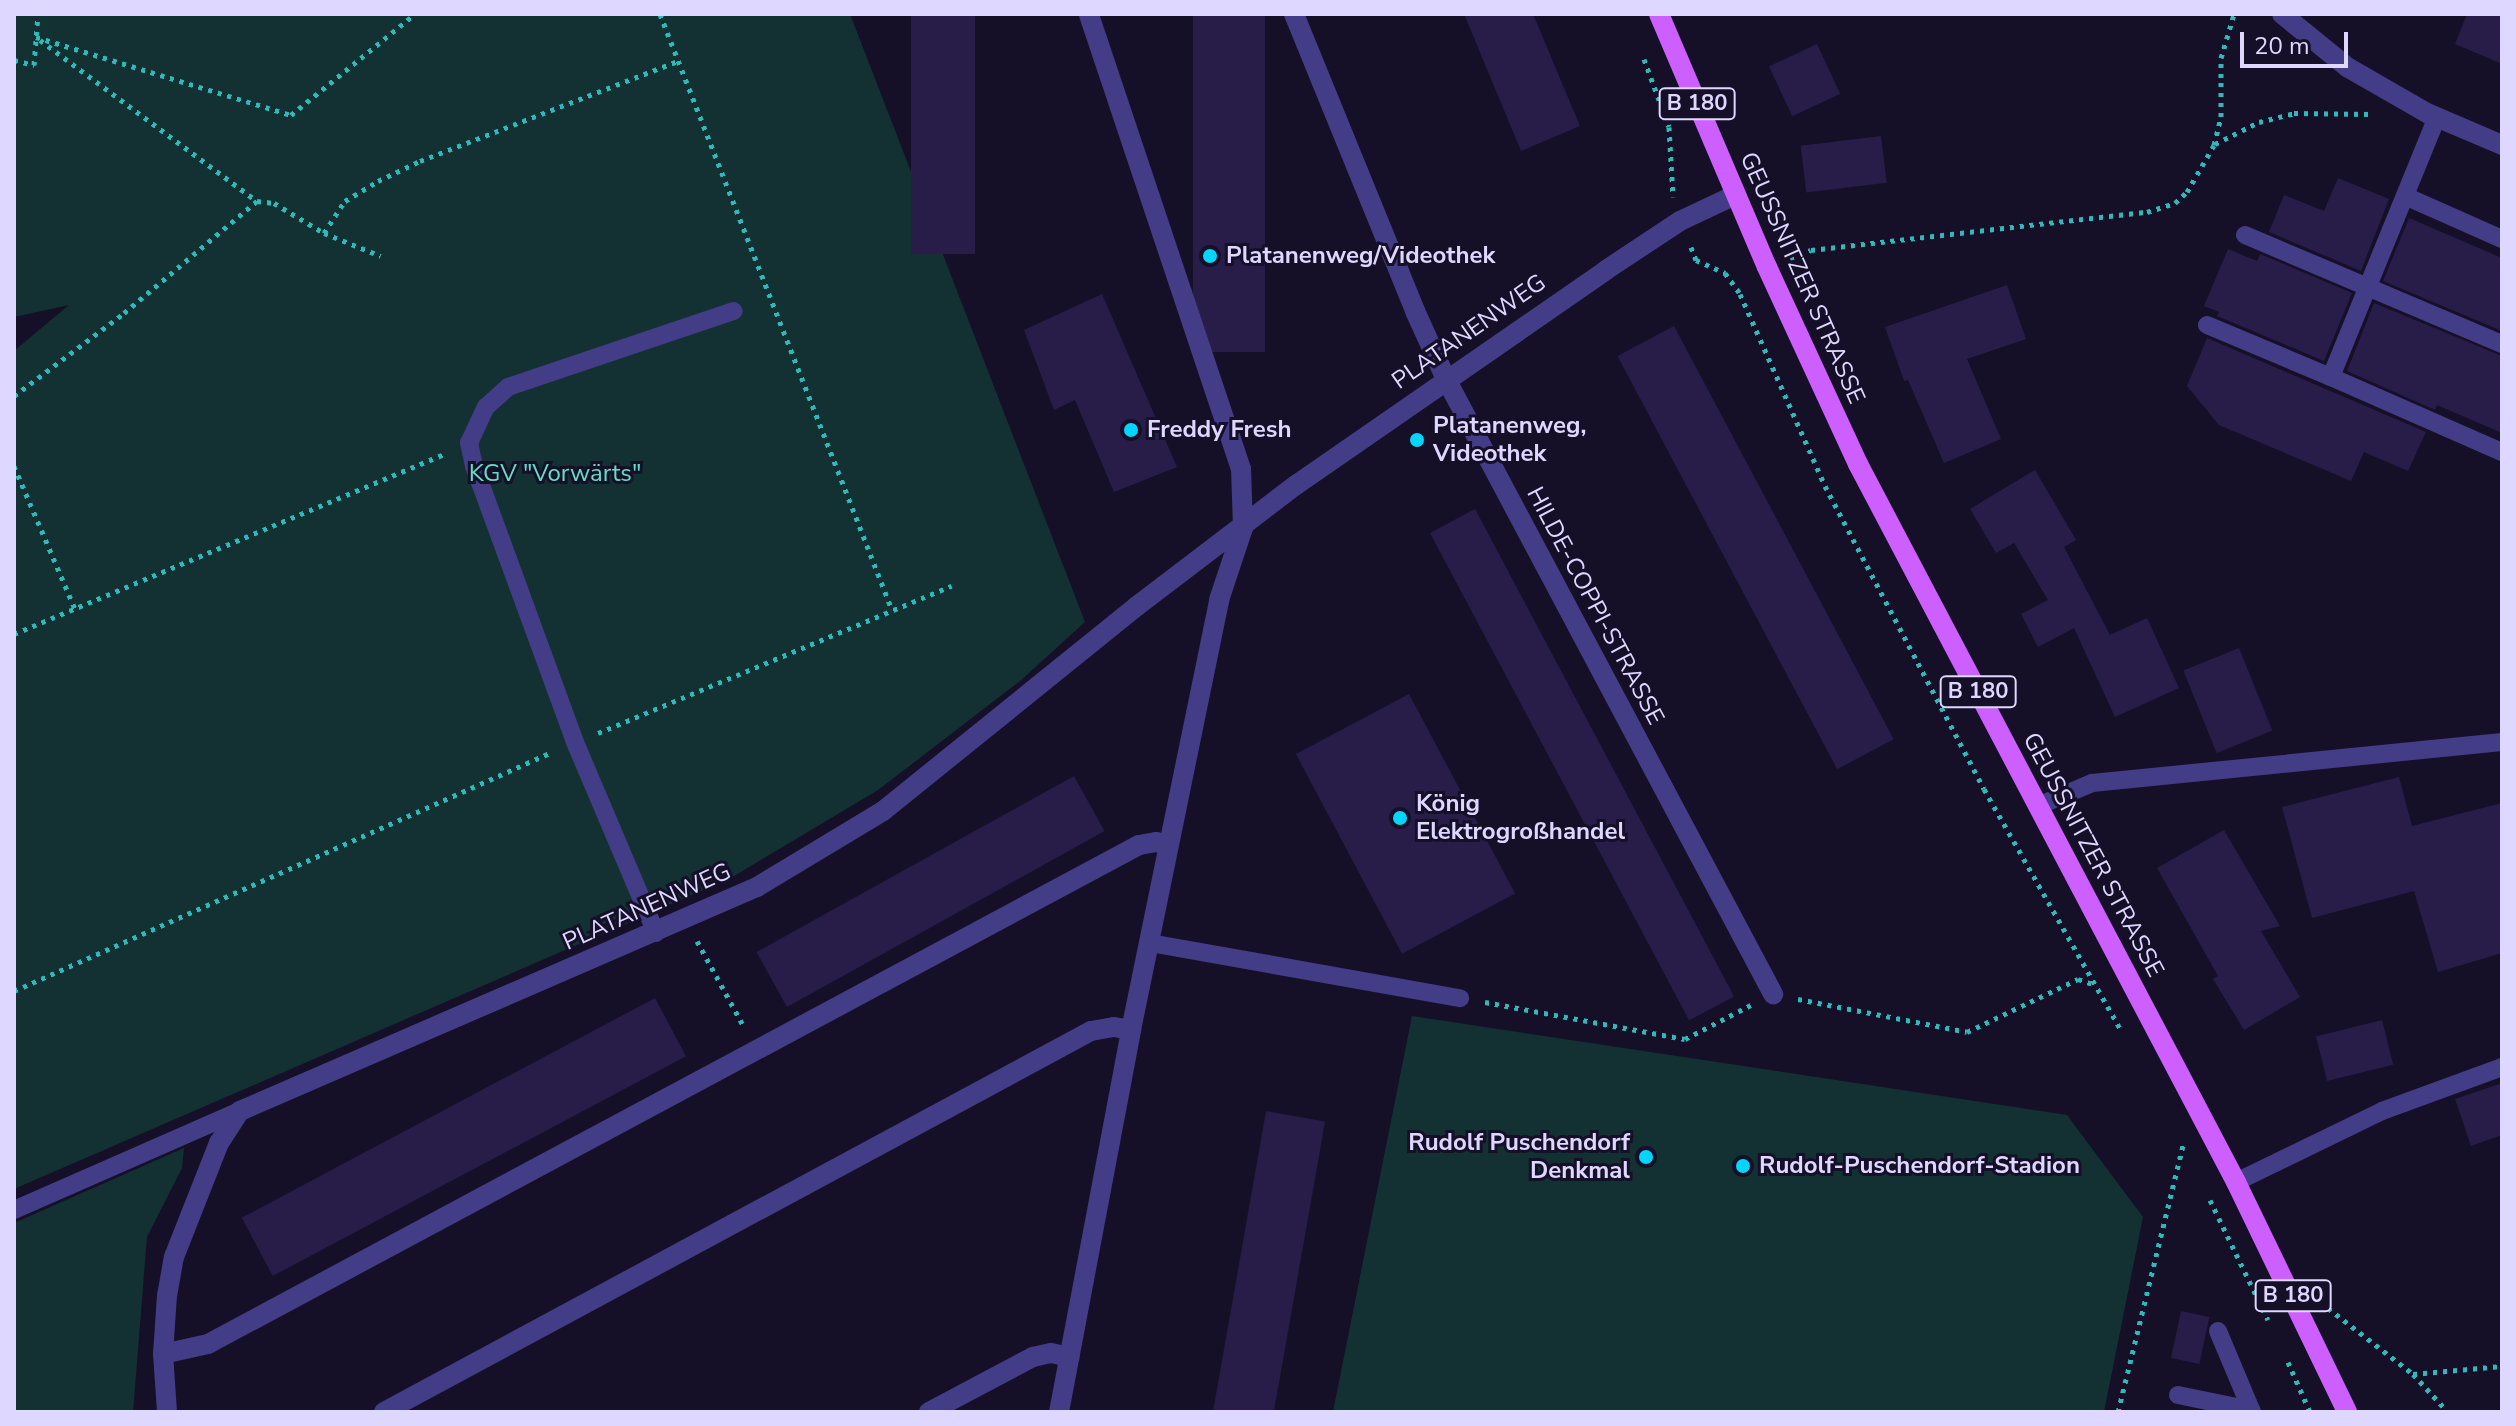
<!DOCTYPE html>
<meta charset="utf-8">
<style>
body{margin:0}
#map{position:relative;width:2516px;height:1426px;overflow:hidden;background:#151028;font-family:"Nunito Sans",sans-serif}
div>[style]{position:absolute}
.green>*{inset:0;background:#133132}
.building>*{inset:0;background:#281c49;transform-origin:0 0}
.path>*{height:5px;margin-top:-2.5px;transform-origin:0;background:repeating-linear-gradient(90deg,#31b9b9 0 4px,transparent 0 10px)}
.lane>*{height:18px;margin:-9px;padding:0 9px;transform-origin:9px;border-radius:9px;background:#433c86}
.street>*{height:20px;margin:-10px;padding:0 10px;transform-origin:10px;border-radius:10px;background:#433c86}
.primary>*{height:20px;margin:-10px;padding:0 10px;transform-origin:10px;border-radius:10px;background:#cc5ffd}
.dots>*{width:22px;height:22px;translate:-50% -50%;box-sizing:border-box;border:4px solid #151028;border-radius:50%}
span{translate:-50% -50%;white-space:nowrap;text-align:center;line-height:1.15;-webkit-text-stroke:6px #151028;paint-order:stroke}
.shield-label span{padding:2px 6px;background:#151028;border:2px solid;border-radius:6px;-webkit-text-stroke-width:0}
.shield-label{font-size:22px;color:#ded7ff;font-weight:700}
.poi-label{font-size:24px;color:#ded7ff;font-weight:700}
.left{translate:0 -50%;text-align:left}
.right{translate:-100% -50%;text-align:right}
.street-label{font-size:24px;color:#ded7ff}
.park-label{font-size:24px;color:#62dfc7}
.frame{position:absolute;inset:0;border:16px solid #ded7ff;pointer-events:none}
.scale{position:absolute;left:2240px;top:32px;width:108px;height:36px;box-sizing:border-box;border:4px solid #ded7ff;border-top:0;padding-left:10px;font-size:24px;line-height:28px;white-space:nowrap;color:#ded7ff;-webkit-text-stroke:6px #151028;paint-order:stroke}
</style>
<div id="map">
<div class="green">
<div style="clip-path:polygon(14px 14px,850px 14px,1085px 622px,1020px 681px,878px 790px,729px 879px,14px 1189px,14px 351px,69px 305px,14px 317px)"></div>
<div style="clip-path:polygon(1412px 1016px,2067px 1115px,2143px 1217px,2104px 1412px,1333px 1412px)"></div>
<div style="clip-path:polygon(184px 1148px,182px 1168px,147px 1237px,133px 1412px,14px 1412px,14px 1223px)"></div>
</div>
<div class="building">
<div style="left:911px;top:14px;width:64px;height:240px"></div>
<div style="left:1193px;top:14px;width:72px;height:338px"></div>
<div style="clip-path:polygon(1464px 14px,1533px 14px,1580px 126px,1521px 151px)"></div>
<div style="clip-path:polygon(2467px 14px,2502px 14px,2502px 64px,2455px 44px)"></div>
<div style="left:1817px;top:44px;width:55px;height:53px;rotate:65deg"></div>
<div style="left:1881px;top:136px;width:47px;height:81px;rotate:83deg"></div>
<div style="clip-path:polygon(2338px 178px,2389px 199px,2361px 271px,2269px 232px,2284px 195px,2324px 211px)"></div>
<div style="clip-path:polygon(2409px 218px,2502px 258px,2502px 331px,2383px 281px)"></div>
<div style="clip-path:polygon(2228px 249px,2257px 261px,2260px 254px,2352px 293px,2324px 361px,2217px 316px,2219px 312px,2204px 306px)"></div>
<div style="clip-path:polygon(2007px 285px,2026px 339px,1967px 359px,2001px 439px,1944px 463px,1908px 380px,1904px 381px,1885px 327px)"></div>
<div style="clip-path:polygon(1102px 294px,1177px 467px,1114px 492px,1075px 400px,1054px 410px,1024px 330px)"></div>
<div style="clip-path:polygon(2374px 303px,2502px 356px,2502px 433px,2437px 405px,2435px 410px,2347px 371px)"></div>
<div style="left:1674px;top:326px;width:468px;height:64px;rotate:62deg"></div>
<div style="clip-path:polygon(2207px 338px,2426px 432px,2408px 471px,2364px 452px,2351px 481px,2219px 425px,2187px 386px)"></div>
<div style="clip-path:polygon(2035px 470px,2076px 540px,2064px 547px,2110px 635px,2147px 618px,2179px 688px,2115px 717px,2074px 628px,2038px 647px,2021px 614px,2048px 600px,2014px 543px,1996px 553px,1970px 509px)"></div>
<div style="left:1475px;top:509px;width:552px;height:51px;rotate:62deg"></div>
<div style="left:2239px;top:648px;width:89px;height:60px;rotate:68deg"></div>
<div style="left:1409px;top:694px;width:226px;height:128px;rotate:62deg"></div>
<div style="left:1074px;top:776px;width:63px;height:363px;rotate:61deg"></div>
<div style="clip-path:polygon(2399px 777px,2412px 826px,2502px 803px,2502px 953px,2438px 972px,2414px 891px,2312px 918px,2282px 807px)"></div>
<div style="clip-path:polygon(2224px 830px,2280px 926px,2261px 931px,2300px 997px,2244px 1030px,2213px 979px,2218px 976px,2157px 868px)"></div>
<div style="left:655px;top:998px;width:66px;height:468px;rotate:62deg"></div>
<div style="left:2382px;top:1020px;width:46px;height:68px;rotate:76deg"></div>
<div style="clip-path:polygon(2502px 1083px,2502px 1135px,2471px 1146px,2455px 1099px)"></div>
<div style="left:1266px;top:1111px;width:60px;height:306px;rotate:10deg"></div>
<div style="left:2181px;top:1311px;width:29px;height:48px;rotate:12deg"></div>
</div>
<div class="path">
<div style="left:660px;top:14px;width:640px;rotate:68.73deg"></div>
<div style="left:36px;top:37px;width:267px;rotate:17deg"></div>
<div style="left:291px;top:115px;width:160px;rotate:-39.2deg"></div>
<div style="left:40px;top:40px;width:270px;rotate:36.6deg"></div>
<div style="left:257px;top:201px;width:17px;rotate:7deg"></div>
<div style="left:274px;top:203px;width:58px;rotate:31deg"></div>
<div style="left:324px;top:233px;width:61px;rotate:22deg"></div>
<div style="left:1644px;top:59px;width:72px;rotate:69.8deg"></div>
<div style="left:1669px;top:127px;width:70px;rotate:86.7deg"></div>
<div style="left:14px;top:60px;width:21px;rotate:14deg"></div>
<div style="left:34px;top:65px;width:51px;rotate:-85.5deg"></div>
<div style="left:2215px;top:144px;width:49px;rotate:-26.6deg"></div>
<div style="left:2259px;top:122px;width:36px;rotate:-14deg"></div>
<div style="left:2294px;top:113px;width:76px;rotate:0.8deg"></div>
<div style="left:324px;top:233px;width:38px;rotate:-57deg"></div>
<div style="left:345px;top:201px;width:39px;rotate:-31deg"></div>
<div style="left:378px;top:181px;width:47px;rotate:-25.5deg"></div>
<div style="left:420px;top:161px;width:277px;rotate:-21.2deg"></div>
<div style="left:1691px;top:247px;width:14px;rotate:69deg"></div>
<div style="left:1696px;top:260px;width:32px;rotate:24deg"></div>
<div style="left:1725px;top:273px;width:26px;rotate:54deg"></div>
<div style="left:1740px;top:294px;width:210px;rotate:66.1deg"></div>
<div style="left:1825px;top:486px;width:342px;rotate:62.3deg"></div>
<div style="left:1984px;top:789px;width:275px;rotate:60.4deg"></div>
<div style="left:1790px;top:258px;width:22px;rotate:-21deg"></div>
<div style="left:1811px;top:250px;width:338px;rotate:-6.5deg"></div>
<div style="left:2147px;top:212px;width:29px;rotate:-18deg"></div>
<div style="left:2175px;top:203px;width:16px;rotate:-43deg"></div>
<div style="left:2187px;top:192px;width:54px;rotate:-60.1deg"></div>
<div style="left:2214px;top:145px;width:29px;rotate:-76deg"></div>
<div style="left:2221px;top:117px;width:59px;rotate:-90deg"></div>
<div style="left:2221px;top:58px;width:46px;rotate:-73.5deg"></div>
<div style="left:14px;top:396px;width:138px;rotate:-37deg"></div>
<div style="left:124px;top:313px;width:174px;rotate:-40.1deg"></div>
<div style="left:14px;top:466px;width:155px;rotate:66.9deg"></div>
<div style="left:14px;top:634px;width:468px;rotate:-22.7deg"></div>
<div style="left:598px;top:733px;width:383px;rotate:-22.6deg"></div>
<div style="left:697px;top:941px;width:98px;rotate:61.3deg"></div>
<div style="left:14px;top:991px;width:589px;rotate:-23.95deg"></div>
<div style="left:1798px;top:999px;width:172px;rotate:11deg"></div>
<div style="left:1967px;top:1032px;width:123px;rotate:-25.5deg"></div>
<div style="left:2078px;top:979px;width:18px;rotate:19deg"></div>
<div style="left:1485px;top:1002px;width:203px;rotate:10.5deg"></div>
<div style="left:1685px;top:1039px;width:74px;rotate:-27.3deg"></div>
<div style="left:2210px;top:1200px;width:133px;rotate:64.2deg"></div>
<div style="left:2328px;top:1308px;width:108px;rotate:37.8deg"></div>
<div style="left:2413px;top:1374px;width:52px;rotate:47.4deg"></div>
<div style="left:2288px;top:1362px;width:55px;rotate:66.3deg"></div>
<div style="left:2413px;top:1374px;width:89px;rotate:-5.1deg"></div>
<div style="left:2118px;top:1412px;width:275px;rotate:-76.3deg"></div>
</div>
<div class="lane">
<div style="left:2437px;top:117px;width:281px;rotate:112.2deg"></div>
<div style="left:2331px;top:377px;width:187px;rotate:23.7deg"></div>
<div style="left:2405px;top:196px;width:106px;rotate:23.9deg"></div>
<div style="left:2245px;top:235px;width:279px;rotate:23deg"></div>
<div style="left:2207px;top:325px;width:134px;rotate:22.8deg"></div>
<div style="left:2038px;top:806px;width:59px;rotate:-23.1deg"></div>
<div style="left:2092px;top:783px;width:412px;rotate:-5.7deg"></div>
<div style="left:656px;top:933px;width:207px;rotate:-113deg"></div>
<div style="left:575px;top:742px;width:294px;rotate:-110.1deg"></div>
<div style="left:474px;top:466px;width:24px;rotate:-102deg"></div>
<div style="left:469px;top:443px;width:40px;rotate:-65deg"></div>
<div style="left:486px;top:407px;width:30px;rotate:-42deg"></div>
<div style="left:508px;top:387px;width:238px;rotate:-18.6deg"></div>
<div style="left:1150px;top:943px;width:315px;rotate:10.1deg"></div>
<div style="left:2236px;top:1182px;width:162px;rotate:-25.9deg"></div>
<div style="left:2382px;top:1111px;width:128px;rotate:-20.1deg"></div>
<div style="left:14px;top:1210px;width:247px;rotate:-23.7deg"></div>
<div style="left:2218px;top:1331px;width:88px;rotate:67.2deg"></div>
<div style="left:2178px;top:1395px;width:75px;rotate:11.6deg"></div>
</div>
<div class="street">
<div style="left:1294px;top:14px;width:321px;rotate:67.8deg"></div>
<div style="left:1415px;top:311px;width:75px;rotate:65.5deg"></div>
<div style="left:1446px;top:379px;width:697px;rotate:62deg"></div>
<div style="left:2282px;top:14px;width:84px;rotate:39.2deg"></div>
<div style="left:2347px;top:67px;width:92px;rotate:29.9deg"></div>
<div style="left:2427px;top:113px;width:82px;rotate:23.1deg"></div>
<div style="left:163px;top:1354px;width:46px;rotate:-12.5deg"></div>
<div style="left:208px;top:1344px;width:1056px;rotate:-28.19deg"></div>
<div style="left:1139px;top:845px;width:17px;rotate:-10deg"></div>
<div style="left:1156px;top:842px;width:13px;rotate:13deg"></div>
<div style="left:167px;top:1412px;width:58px;rotate:-93.9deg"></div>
<div style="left:163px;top:1354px;width:58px;rotate:-86.1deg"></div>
<div style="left:167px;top:1296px;width:40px;rotate:-80deg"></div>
<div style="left:174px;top:1257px;width:123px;rotate:-68.5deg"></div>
<div style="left:219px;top:1143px;width:38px;rotate:-57deg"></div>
<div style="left:240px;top:1111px;width:563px;rotate:-23.43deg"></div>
<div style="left:757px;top:887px;width:147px;rotate:-31.1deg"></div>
<div style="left:883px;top:811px;width:326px;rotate:-38.9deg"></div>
<div style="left:1137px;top:606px;width:200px;rotate:-37.3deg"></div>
<div style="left:1296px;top:485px;width:377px;rotate:-34.7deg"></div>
<div style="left:1606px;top:270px;width:89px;rotate:-33.5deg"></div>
<div style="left:1680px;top:221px;width:61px;rotate:-25.3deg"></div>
<div style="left:384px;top:1412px;width:803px;rotate:-28.32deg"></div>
<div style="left:1091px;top:1031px;width:23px;rotate:-10deg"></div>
<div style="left:1114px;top:1027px;width:17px;rotate:10deg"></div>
<div style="left:929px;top:1412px;width:118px;rotate:-27.9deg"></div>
<div style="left:1033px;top:1357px;width:18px;rotate:-13deg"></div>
<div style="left:1051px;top:1353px;width:19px;rotate:12deg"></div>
<div style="left:1059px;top:1412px;width:389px;rotate:-79.3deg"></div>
<div style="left:1131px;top:1030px;width:439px;rotate:-78.4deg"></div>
<div style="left:1219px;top:600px;width:76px;rotate:-71.6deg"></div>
<div style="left:1243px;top:528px;width:59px;rotate:-91.9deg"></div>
<div style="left:1241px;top:469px;width:480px;rotate:-108.5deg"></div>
</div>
<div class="primary">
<div style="left:1659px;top:14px;width:275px;rotate:66.9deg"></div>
<div style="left:1767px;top:267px;width:217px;rotate:65.2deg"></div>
<div style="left:1858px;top:464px;width:811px;rotate:62.23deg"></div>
<div style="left:2236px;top:1182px;width:255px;rotate:64.2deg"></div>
</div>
<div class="dots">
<div style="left:1210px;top:256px;background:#05d5fd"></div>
<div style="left:1131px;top:430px;background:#05d5fd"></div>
<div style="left:1417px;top:440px;background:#05d5fd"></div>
<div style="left:1400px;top:818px;background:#05d5fd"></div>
<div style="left:1646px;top:1157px;background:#05d5fd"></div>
<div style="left:1743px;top:1166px;background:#05d5fd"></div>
</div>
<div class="shield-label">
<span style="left:1697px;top:104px">B 180</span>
<span style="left:1978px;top:692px">B 180</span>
<span style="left:2293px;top:1296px">B 180</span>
</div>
<div class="poi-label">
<span class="left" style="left:1226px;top:256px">Platanenweg/Videothek</span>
<span class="left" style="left:1433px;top:440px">Platanenweg,<br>Videothek</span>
<span class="left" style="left:1147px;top:430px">Freddy Fresh</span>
<span class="left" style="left:1416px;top:818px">König<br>Elektrogroßhandel</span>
<span class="right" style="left:1630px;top:1157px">Rudolf Puschendorf<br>Denkmal</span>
<span class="left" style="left:1759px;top:1166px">Rudolf-Puschendorf-Stadion</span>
</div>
<div class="street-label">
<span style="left:1802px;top:278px;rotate:66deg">GEUSSNITZER STRASSE</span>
<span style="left:1469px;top:332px;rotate:-35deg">PLATANENWEG</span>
<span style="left:1595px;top:606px;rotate:62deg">HILDE-COPPI-STRASSE</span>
<span style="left:2093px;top:855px;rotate:62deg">GEUSSNITZER STRASSE</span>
<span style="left:647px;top:907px;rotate:-24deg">PLATANENWEG</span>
</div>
<div class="park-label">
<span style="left:555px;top:474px">KGV "Vorwärts"</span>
</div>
<div class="frame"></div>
<div class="scale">20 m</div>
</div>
